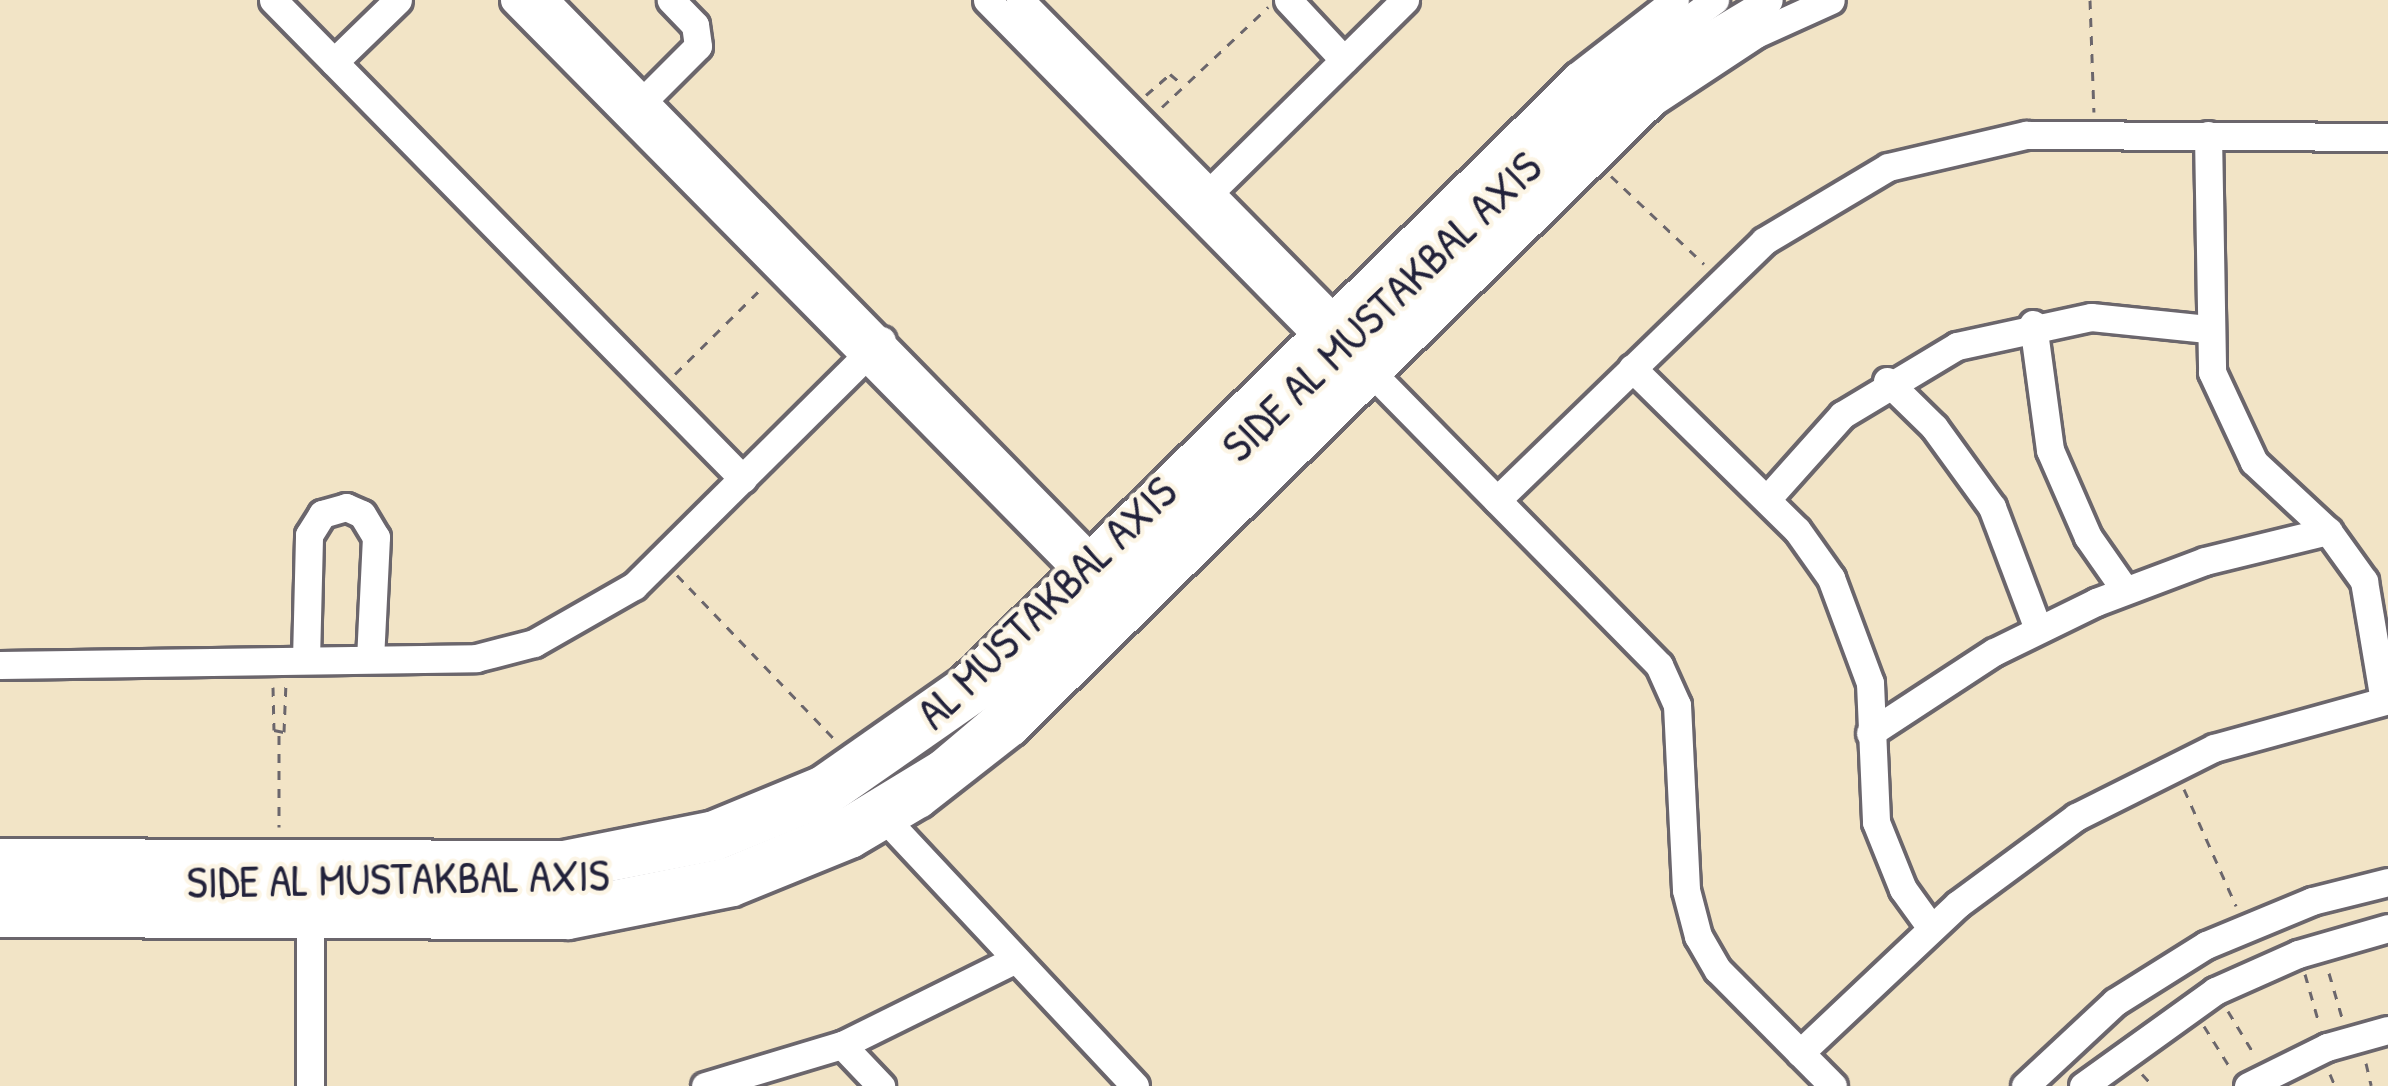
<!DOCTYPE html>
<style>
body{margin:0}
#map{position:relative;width:2388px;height:1086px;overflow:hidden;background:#f2e4c6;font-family:"Patrick Hand",sans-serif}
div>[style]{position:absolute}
.path>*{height:3px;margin-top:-1.5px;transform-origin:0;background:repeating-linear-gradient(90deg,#6b666c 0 9px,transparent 0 18px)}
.roads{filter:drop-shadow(3px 0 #6b666c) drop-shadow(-3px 0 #6b666c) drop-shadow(0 3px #6b666c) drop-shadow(0 -3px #6b666c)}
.minor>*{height:27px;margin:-13.5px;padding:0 13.5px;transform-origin:13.5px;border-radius:13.5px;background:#fff}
span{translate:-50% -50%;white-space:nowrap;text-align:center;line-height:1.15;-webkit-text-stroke:9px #fcf5e5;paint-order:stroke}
.street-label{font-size:45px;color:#22223b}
</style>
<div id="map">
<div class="path">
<div style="left:2090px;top:0;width:112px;rotate:88deg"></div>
<div style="left:1146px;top:95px;width:32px;rotate:-41deg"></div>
<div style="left:1170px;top:74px;width:17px;rotate:40deg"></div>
<div style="left:1162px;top:107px;width:146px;rotate:-43.3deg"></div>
<div style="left:1611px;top:176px;width:128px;rotate:43.4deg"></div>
<div style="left:675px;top:374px;width:122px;rotate:-44.7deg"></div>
<div style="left:677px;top:575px;width:230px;rotate:46.2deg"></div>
<div style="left:273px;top:687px;width:43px;rotate:88.7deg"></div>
<div style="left:274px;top:730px;width:10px;rotate:11deg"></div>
<div style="left:284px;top:732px;width:49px;rotate:-87.7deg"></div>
<div style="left:279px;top:735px;width:92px;rotate:90deg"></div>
<div style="left:2184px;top:789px;width:128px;rotate:66deg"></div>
<div style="left:2329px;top:973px;width:50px;rotate:73.7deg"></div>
<div style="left:2305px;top:974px;width:51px;rotate:74.1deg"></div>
<div style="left:2228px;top:1011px;width:50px;rotate:58.8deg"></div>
<div style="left:2204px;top:1026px;width:51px;rotate:57.9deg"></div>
<div style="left:2366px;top:1063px;width:23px;rotate:77deg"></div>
<div style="left:2142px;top:1074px;width:16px;rotate:47deg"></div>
<div style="left:2330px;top:1074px;width:13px;rotate:67deg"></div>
</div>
<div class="roads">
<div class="minor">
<div style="left:273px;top:0;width:671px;rotate:45.54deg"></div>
<div style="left:514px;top:0;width:817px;rotate:45.4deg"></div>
<div style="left:545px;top:0;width:791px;rotate:45.61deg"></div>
<div style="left:987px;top:0;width:481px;rotate:45.5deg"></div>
<div style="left:1020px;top:0;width:458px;rotate:45.4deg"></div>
<div style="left:1288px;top:0;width:82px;rotate:47deg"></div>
<div style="left:334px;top:62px;width:89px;rotate:-44.1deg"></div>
<div style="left:644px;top:100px;width:76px;rotate:-45deg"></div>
<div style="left:698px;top:46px;width:21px;rotate:-98deg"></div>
<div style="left:695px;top:25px;width:35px;rotate:-134deg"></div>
<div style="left:2208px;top:135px;width:237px;rotate:89deg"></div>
<div style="left:2212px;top:372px;width:99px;rotate:65deg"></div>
<div style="left:2254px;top:462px;width:101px;rotate:43deg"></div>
<div style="left:2328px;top:531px;width:62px;rotate:54.2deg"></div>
<div style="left:2364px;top:581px;width:121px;rotate:80.5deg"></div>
<div style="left:1200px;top:202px;width:288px;rotate:-44.6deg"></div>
<div style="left:2033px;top:324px;width:127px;rotate:82.3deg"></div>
<div style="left:2050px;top:450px;width:95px;rotate:66.4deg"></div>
<div style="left:2088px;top:537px;width:65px;rotate:55.1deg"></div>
<div style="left:1368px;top:354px;width:18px;rotate:81deg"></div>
<div style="left:1371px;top:372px;width:411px;rotate:45.5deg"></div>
<div style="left:1659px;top:665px;width:44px;rotate:65.8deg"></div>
<div style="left:1677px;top:705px;width:185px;rotate:87.2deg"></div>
<div style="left:1686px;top:890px;width:48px;rotate:75.4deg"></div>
<div style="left:1698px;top:936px;width:39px;rotate:60deg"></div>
<div style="left:1718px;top:970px;width:163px;rotate:45.2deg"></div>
<div style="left:1632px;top:368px;width:231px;rotate:44.5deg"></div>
<div style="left:1797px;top:530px;width:59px;rotate:54.7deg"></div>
<div style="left:1831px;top:578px;width:112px;rotate:69.6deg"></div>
<div style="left:1870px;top:683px;width:139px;rotate:87.5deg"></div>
<div style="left:1876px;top:822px;width:72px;rotate:68.1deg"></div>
<div style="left:1903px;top:889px;width:48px;rotate:54.3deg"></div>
<div style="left:1887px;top:381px;width:66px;rotate:44.4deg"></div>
<div style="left:1934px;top:427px;width:99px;rotate:54.1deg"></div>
<div style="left:1992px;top:507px;width:130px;rotate:69.3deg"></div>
<div style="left:1767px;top:499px;width:113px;rotate:-48.2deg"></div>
<div style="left:1842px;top:415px;width:134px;rotate:-31deg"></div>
<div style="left:1957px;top:346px;width:137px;rotate:-12.2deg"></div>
<div style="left:2091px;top:317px;width:117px;rotate:5.9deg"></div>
<div style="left:1497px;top:500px;width:372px;rotate:-44.1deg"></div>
<div style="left:1764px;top:241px;width:144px;rotate:-30.8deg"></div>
<div style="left:1888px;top:167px;width:142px;rotate:-13.1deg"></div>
<div style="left:2026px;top:135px;width:362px;rotate:0.3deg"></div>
<div style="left:306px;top:660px;width:125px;rotate:-88.6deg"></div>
<div style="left:309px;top:535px;width:25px;rotate:-58deg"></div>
<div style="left:322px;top:514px;width:25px;rotate:-16deg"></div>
<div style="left:346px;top:507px;width:17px;rotate:24deg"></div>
<div style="left:362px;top:514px;width:27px;rotate:59deg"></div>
<div style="left:376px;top:537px;width:122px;rotate:92.8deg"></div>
<div style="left:0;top:665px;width:476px;rotate:-0.8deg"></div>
<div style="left:476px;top:658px;width:60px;rotate:-14.5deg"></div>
<div style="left:534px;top:643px;width:115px;rotate:-29.7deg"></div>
<div style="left:634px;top:586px;width:349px;rotate:-44.8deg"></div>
<div style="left:1870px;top:733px;width:148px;rotate:-33.2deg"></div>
<div style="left:1994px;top:652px;width:114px;rotate:-26.1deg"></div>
<div style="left:2096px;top:602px;width:116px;rotate:-20.6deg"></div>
<div style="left:2205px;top:561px;width:127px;rotate:-13.7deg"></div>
<div style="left:876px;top:809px;width:379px;rotate:46.9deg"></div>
<div style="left:0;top:852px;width:563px;rotate:0.2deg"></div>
<div style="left:563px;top:854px;width:150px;rotate:-11.2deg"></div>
<div style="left:710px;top:825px;width:118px;rotate:-22.4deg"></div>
<div style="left:819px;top:780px;width:174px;rotate:-35deg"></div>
<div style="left:962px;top:680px;width:862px;rotate:-44.48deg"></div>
<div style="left:1577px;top:76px;width:124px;rotate:-37.8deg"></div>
<div style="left:0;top:875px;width:564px;rotate:0.1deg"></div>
<div style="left:564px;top:876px;width:156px;rotate:-11.1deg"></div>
<div style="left:717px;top:846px;width:122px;rotate:-22.2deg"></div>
<div style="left:830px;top:800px;width:182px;rotate:-34.9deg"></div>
<div style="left:979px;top:696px;width:861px;rotate:-44.67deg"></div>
<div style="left:1591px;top:91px;width:154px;rotate:-36.3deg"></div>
<div style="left:0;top:901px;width:566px;rotate:0.2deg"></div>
<div style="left:566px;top:903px;width:163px;rotate:-11.3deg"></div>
<div style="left:726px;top:871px;width:126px;rotate:-22.5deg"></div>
<div style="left:842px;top:823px;width:114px;rotate:-31.3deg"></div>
<div style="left:939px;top:764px;width:76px;rotate:-40.2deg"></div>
<div style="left:997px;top:715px;width:861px;rotate:-44.76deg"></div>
<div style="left:1608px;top:109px;width:85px;rotate:-38.3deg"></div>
<div style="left:1675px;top:56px;width:109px;rotate:-30.8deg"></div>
<div style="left:0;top:923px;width:568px;rotate:0.2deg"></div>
<div style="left:568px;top:925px;width:168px;rotate:-11.3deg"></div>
<div style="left:733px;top:892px;width:130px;rotate:-22.2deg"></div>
<div style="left:853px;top:843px;width:79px;rotate:-30.5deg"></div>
<div style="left:921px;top:803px;width:117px;rotate:-38deg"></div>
<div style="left:1013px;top:731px;width:897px;rotate:-44.5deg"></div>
<div style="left:1653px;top:102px;width:123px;rotate:-33.4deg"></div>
<div style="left:1756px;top:34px;width:82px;rotate:-24.4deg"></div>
<div style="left:842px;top:1045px;width:57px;rotate:46.4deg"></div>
<div style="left:1800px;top:1053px;width:217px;rotate:-43.3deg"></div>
<div style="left:1958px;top:904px;width:147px;rotate:-36.4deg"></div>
<div style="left:2076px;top:817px;width:154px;rotate:-26.6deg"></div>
<div style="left:2214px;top:748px;width:180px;rotate:-15.4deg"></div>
<div style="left:310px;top:1086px;width:180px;rotate:-90deg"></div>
<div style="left:705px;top:1086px;width:143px;rotate:-16.7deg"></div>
<div style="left:842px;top:1045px;width:192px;rotate:-26.3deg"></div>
<div style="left:2025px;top:1086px;width:123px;rotate:-43deg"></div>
<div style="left:2115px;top:1002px;width:107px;rotate:-32.1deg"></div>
<div style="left:2206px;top:945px;width:115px;rotate:-22.5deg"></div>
<div style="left:2312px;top:901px;width:78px;rotate:-14deg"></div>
<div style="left:2083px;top:1086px;width:163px;rotate:-35.7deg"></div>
<div style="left:2215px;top:991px;width:91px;rotate:-24deg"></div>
<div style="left:2298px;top:954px;width:94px;rotate:-16.1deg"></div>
<div style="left:2248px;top:1086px;width:88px;rotate:-26.3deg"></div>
<div style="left:2327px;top:1047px;width:63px;rotate:-15.6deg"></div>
</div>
</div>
<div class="street-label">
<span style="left:1381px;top:306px;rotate:-44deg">SIDE AL MUSTAKBAL AXIS</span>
<span style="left:1046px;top:602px;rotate:-44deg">AL MUSTAKBAL AXIS</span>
<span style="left:398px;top:878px;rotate:-1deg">SIDE AL MUSTAKBAL AXIS</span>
</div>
</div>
